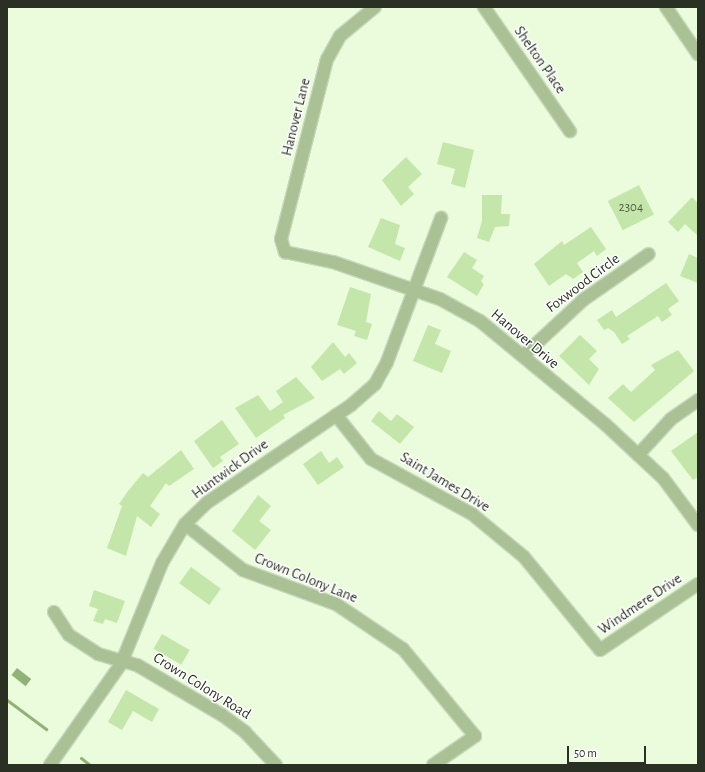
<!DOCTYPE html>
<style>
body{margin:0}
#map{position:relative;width:705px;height:772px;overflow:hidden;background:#eafcdc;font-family:"Alegreya Sans",sans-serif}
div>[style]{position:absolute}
.water>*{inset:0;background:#92b178;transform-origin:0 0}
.stream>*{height:3px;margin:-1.5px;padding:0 1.5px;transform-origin:1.5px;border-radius:1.5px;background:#92b178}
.building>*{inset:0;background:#c5e6ab;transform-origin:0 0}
.roads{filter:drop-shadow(1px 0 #c7d7bb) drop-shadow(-1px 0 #c7d7bb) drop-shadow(0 1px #c7d7bb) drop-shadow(0 -1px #c7d7bb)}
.minor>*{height:12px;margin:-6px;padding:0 6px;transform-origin:6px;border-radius:6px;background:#a9c195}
span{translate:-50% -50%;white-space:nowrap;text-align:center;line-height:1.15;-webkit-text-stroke:3px #fff;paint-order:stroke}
.number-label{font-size:13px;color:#515e46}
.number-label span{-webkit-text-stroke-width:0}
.street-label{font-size:15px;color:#2a3024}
.frame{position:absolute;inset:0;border:8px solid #2a3024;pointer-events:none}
.scale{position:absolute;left:567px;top:746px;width:79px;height:18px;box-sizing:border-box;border:2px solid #2a3024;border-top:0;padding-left:5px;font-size:12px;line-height:14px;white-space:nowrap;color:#2a3024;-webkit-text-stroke:3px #fff;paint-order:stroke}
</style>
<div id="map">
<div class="water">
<div style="left:17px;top:668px;width:18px;height:9px;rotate:38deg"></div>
</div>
<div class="stream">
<div style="left:7px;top:700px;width:49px;rotate:36.6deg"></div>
<div style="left:81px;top:758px;width:11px;rotate:38deg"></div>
</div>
<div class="building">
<div style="clip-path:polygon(443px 142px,474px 150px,465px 188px,451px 184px,455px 169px,437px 164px)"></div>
<div style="clip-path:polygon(406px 157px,422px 174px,408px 187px,414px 194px,401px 206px,382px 180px)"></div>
<div style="left:639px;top:185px;width:33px;height:35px;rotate:63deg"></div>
<div style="clip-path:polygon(482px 195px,502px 195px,501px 214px,510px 214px,509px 226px,495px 227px,489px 242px,477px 238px,482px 221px)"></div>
<div style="clip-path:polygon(692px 197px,698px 203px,698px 236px,685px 224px,678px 232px,668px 222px)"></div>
<div style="clip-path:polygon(381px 218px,400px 225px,395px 244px,405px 248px,400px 261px,368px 247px)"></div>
<div style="clip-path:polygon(591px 227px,606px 249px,597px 256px,594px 251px,577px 263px,583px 272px,573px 279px,566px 274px,549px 286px,534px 264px,562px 241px,564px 245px)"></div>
<div style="clip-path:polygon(464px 252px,477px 260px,472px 268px,484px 276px,481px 281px,484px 284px,477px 296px,447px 277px)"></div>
<div style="clip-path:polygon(689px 254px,698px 258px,698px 283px,680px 276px)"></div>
<div style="clip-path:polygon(666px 283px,679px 301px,668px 309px,672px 315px,662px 322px,658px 316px,627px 336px,630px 339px,622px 344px,614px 332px,608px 328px,604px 330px,597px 320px,612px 310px,616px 317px)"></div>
<div style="clip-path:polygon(350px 287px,371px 294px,366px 322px,372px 324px,367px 340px,354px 336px,356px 331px,337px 325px)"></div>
<div style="clip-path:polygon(428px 325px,441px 330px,435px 344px,451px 351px,442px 373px,413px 361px)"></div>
<div style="clip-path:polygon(580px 335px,597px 351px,589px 359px,599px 369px,589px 385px,559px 356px)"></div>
<div style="clip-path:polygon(333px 342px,345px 357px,349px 353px,357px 363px,344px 374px,340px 369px,322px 381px,311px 367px)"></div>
<div style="clip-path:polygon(678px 350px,694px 371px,634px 422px,608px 398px,623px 384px,631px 392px,655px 370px,651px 365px)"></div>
<div style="clip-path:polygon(296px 377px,315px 398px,283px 415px,285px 418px,256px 438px,235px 408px,258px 395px,270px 411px,283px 402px,276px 391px)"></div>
<div style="clip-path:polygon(379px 411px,391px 421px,397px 414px,414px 427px,400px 444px,371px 421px)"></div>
<div style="clip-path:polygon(222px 420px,239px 444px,220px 457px,223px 461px,213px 468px,194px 441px)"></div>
<div style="clip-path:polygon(698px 432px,698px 477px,693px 480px,671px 451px)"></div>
<div style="clip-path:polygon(181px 450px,194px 469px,169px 486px,166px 483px,150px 506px,160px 514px,151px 527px,137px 516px,126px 556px,107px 548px,122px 506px,119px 504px,128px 491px,143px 473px,148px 477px)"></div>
<div style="clip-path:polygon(321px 451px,329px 463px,337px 457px,344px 467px,318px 485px,303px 464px)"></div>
<div style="clip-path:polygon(258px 495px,271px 506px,259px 521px,271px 530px,255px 550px,232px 531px)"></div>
<div style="left:191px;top:567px;width:37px;height:20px;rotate:36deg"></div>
<div style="clip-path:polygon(94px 590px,125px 601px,117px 623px,105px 619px,103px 624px,93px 621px,98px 609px,89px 606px)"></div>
<div style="left:162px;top:634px;width:32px;height:17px;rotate:30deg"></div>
<div style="clip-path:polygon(126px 690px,159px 709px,152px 722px,133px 711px,122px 730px,108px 722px)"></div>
</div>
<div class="roads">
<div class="minor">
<div style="left:375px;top:7px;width:45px;rotate:140.4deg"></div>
<div style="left:340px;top:36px;width:26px;rotate:119deg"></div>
<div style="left:327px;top:59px;width:186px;rotate:104.3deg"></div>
<div style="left:281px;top:239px;width:14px;rotate:73deg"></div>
<div style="left:285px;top:252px;width:49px;rotate:11.8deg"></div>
<div style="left:333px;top:262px;width:113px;rotate:19.1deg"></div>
<div style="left:440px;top:299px;width:46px;rotate:28.8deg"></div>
<div style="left:480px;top:321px;width:162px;rotate:39.5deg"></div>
<div style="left:605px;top:424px;width:79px;rotate:43deg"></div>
<div style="left:663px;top:478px;width:59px;rotate:53.3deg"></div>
<div style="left:484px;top:7px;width:151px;rotate:55.3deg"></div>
<div style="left:666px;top:7px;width:57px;rotate:55.8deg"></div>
<div style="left:523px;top:356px;width:82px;rotate:-43deg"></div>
<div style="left:583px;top:300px;width:80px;rotate:-34.9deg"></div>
<div style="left:336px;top:415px;width:56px;rotate:51.5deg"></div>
<div style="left:371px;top:459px;width:115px;rotate:28.6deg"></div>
<div style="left:472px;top:514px;width:67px;rotate:39.6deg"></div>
<div style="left:524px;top:557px;width:120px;rotate:50.7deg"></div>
<div style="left:600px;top:650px;width:118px;rotate:-34deg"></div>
<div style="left:638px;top:455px;width:49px;rotate:-47.5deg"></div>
<div style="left:671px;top:419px;width:33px;rotate:-35deg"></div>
<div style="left:185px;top:524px;width:74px;rotate:38.4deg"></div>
<div style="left:243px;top:570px;width:99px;rotate:20.1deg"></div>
<div style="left:336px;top:604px;width:81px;rotate:33.9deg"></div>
<div style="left:403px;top:649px;width:113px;rotate:50.4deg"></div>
<div style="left:475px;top:736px;width:51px;rotate:145.4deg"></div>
<div style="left:54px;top:612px;width:27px;rotate:57deg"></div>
<div style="left:69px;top:635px;width:35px;rotate:33deg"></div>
<div style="left:98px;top:654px;width:41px;rotate:15.8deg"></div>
<div style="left:137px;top:665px;width:99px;rotate:30.5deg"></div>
<div style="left:222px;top:715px;width:29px;rotate:36deg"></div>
<div style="left:245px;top:732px;width:45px;rotate:46.8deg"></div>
<div style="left:50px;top:765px;width:123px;rotate:-54.9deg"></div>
<div style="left:121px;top:664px;width:109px;rotate:-67.9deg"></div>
<div style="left:162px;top:563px;width:45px;rotate:-59.5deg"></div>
<div style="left:185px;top:524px;width:32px;rotate:-44deg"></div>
<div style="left:208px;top:502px;width:173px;rotate:-34.1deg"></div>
<div style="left:351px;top:405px;width:32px;rotate:-41deg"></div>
<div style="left:375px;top:384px;width:25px;rotate:-61deg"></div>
<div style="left:387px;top:362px;width:154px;rotate:-69.4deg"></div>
</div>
</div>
<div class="number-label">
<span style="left:631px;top:208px">2304</span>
</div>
<div class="street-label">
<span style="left:540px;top:60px;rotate:55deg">Shelton Place</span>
<span style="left:296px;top:117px;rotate:-76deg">Hanover Lane</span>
<span style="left:583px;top:283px;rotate:-37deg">Foxwood Circle</span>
<span style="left:525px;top:339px;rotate:40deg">Hanover Drive</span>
<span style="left:230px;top:469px;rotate:-36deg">Huntwick Drive</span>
<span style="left:445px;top:482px;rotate:31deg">Saint James Drive</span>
<span style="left:306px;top:578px;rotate:22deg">Crown Colony Lane</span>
<span style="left:640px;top:604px;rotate:-34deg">Windmere Drive</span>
<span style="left:202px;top:686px;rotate:32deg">Crown Colony Road</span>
</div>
<div class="frame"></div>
<div class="scale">50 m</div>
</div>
